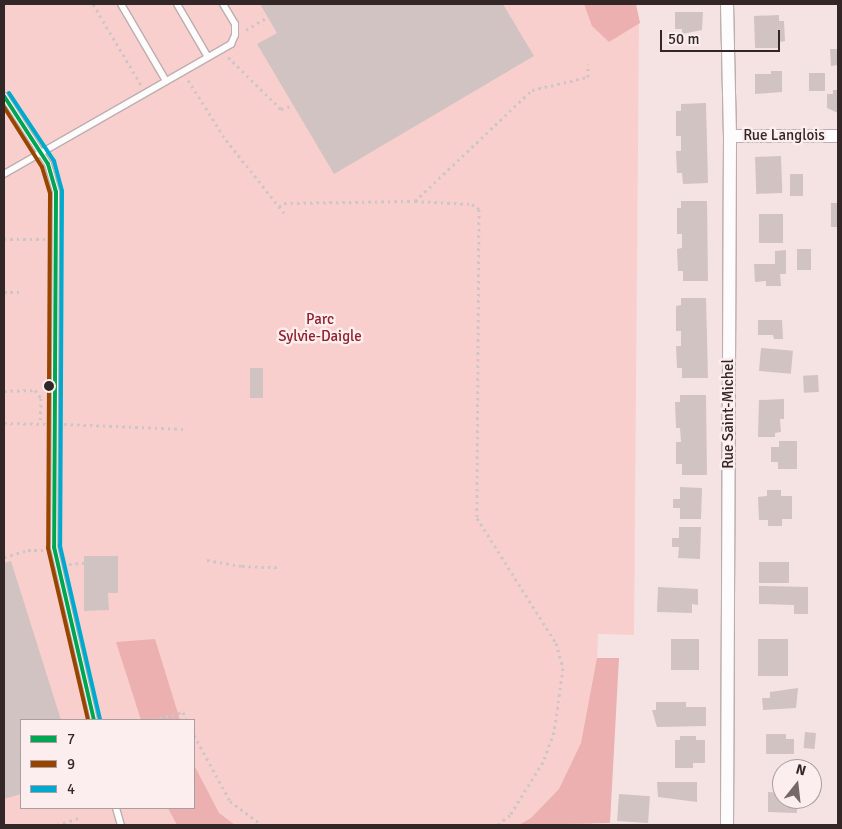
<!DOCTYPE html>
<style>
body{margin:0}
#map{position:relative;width:842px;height:829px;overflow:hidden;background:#f4e3e2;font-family:Signika,sans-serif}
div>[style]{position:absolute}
.green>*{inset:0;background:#f9cfce}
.forest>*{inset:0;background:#ebb0af}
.building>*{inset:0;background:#d1c3c2;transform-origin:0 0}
.path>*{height:3px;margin-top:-1.5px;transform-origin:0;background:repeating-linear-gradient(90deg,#cdc6c6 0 2.5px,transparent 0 6.5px)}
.roads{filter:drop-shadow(1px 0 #bbaeae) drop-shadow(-1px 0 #bbaeae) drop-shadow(0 1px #bbaeae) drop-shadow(0 -1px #bbaeae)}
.lane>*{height:6px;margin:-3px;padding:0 3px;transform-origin:3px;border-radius:3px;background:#fdfbfb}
.street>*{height:12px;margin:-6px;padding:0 6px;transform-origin:6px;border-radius:6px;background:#fdfbfb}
.bus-1>*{height:4px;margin:-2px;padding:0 2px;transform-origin:2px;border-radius:2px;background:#00a651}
.bus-2>*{height:4px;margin:-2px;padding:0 2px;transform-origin:2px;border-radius:2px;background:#994500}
.bus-3>*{height:4px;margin:-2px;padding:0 2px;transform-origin:2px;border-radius:2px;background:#00a9ce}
.dots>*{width:14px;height:14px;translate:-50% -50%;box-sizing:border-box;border:2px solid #fceeee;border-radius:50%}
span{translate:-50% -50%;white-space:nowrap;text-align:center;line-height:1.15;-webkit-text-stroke:5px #fceeee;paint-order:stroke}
.street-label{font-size:15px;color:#322626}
.park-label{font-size:15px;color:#8f212c}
.frame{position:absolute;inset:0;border:5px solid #322626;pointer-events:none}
.legend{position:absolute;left:20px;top:719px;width:175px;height:90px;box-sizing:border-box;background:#fceeee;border:1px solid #ab9e9e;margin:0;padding:6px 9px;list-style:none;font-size:15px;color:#322626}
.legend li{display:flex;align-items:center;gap:10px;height:25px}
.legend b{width:25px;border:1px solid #ab9e9e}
.north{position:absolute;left:772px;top:759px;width:50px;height:50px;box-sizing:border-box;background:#fceeee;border:1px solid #ab9e9e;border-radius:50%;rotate:16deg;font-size:14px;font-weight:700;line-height:20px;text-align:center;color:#322626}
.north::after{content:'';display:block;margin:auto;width:18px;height:22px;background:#766868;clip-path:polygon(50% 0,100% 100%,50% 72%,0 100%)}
.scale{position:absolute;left:660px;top:30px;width:120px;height:22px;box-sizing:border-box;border:2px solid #322626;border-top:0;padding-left:6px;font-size:15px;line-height:18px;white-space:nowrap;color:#322626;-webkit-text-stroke:4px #fceeee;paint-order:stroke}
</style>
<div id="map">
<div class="green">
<div style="clip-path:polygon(evenodd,4px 4px,634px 4px,639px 22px,634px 635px,598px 634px,592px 825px,4px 825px,4px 4px,21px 720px,194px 720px,194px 808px,21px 808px,21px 720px)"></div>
</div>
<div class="forest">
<div style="clip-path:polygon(584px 4px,636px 4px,640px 23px,609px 42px,592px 26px)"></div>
<div style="clip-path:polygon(155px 639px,180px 720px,141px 720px,116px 642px)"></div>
<div style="clip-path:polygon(597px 658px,619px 658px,610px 823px,519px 825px,531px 818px,559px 789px,581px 743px)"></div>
<div style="clip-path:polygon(194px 765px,219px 813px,235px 825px,177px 825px,168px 808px,194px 808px)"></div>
</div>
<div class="building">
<div style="clip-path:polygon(260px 4px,503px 4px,534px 56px,334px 174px,257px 44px,277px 33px)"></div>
<div style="clip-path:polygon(675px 12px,703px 12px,702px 30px,682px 34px,682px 29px,675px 29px)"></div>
<div style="clip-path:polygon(779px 15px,779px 21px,784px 21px,785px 41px,780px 42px,780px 48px,755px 48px,754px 16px)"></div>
<div style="clip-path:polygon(830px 49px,838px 49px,838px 65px,831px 66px)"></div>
<div style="clip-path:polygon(771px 71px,782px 71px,782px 92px,755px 94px,755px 74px,771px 74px)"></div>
<div style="left:809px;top:73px;width:16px;height:18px"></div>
<div style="clip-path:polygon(833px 90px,838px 90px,838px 113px,827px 108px,827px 94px,833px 94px)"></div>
<div style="clip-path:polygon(706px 103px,708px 183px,683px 184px,682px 173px,677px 173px,676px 151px,681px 151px,681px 136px,676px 136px,676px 111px,681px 111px,681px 104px)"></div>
<div style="left:781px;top:156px;width:37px;height:26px;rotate:88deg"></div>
<div style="left:790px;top:174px;width:13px;height:22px"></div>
<div style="clip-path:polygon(681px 201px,707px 201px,708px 281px,683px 281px,683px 271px,678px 271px,677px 249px,682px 248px,682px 234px,677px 234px,677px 208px,681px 208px)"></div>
<div style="left:831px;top:203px;width:7px;height:24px"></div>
<div style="left:759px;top:214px;width:24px;height:29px"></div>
<div style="left:797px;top:249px;width:14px;height:21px"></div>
<div style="clip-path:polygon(786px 250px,786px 274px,780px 274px,781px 286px,766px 286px,766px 281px,755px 282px,754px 264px,775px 264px,775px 251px)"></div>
<div style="clip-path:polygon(681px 298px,706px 298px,708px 378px,682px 378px,682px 368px,677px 368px,676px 346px,681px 346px,681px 331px,676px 331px,676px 306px,681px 305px)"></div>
<div style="clip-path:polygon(758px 320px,782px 320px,783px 339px,774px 339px,773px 335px,758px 335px)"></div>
<div style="left:761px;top:348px;width:32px;height:23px;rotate:5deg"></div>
<div style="left:250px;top:368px;width:13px;height:30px"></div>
<div style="left:818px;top:375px;width:17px;height:15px;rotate:87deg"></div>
<div style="clip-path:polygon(680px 395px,706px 395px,707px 475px,682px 475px,682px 464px,676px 464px,676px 442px,681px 442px,680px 428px,676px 428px,675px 402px,680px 402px)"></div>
<div style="clip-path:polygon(784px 399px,784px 419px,780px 419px,781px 432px,775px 433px,775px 437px,758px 437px,759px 400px)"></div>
<div style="clip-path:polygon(779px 441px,797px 441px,797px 469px,778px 469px,778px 462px,771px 462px,771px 447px,779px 447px)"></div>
<div style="clip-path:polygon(680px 487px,702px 488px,701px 519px,680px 519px,680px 508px,673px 508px,673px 499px,680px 499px)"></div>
<div style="clip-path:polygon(767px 490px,781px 490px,781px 496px,792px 496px,792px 519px,782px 519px,782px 526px,768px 526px,768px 520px,759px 520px,758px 497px,767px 496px)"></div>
<div style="clip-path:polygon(679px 527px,701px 527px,700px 559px,678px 558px,679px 547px,672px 547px,672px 538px,679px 538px)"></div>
<div style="clip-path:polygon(84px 556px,118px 556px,118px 593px,108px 593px,109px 610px,84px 611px)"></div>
<div style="clip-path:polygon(11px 561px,61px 720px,21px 720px,21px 794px,4px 799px,4px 563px)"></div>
<div style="left:759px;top:562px;width:30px;height:21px"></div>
<div style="clip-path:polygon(759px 586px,808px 587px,808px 614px,794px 614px,794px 605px,759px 604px)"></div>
<div style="clip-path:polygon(658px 587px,698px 589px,698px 605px,692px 604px,692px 613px,657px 612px)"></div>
<div style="left:671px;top:639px;width:28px;height:31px"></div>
<div style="left:758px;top:639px;width:30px;height:37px"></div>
<div style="clip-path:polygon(798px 688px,796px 708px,763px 710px,762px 698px,770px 698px,770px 692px)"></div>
<div style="clip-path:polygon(656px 702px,686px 702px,686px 707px,706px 707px,706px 726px,657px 727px,652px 710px,656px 710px)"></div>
<div style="left:805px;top:732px;width:11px;height:16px;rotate:5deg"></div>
<div style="clip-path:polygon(766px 734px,786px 734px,786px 739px,794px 739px,794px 754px,766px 754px)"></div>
<div style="clip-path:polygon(680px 736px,696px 736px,696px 740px,705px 740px,705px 763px,693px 763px,693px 768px,675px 768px,675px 740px,680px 740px)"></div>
<div style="clip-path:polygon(657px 782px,697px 782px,697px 802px,658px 797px)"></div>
<div style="clip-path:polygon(768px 792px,782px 793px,782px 799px,797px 799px,797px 813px,768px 812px)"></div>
<div style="left:619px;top:794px;width:31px;height:27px;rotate:4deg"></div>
</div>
<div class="path">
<div style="left:93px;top:4px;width:94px;rotate:59.3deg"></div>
<div style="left:246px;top:30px;width:26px;rotate:-31deg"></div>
<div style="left:228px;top:57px;width:74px;rotate:44.5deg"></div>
<div style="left:281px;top:109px;width:13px;rotate:-18deg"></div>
<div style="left:188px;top:80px;width:71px;rotate:57.7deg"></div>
<div style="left:226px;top:140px;width:93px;rotate:51.5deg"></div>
<div style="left:415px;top:201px;width:57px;rotate:3deg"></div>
<div style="left:472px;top:204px;width:9px;rotate:36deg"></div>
<div style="left:479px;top:209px;width:309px;rotate:90.4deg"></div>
<div style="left:477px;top:518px;width:148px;rotate:57.7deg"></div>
<div style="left:556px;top:643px;width:26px;rotate:74deg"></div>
<div style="left:563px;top:668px;width:65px;rotate:98deg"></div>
<div style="left:554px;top:732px;width:32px;rotate:110deg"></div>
<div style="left:543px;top:762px;width:62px;rotate:121.9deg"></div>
<div style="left:510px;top:815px;width:16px;rotate:142deg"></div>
<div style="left:279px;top:207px;width:6px;rotate:-39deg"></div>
<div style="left:284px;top:203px;width:131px;rotate:-0.9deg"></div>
<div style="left:415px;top:201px;width:161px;rotate:-43.5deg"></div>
<div style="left:532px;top:90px;width:57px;rotate:-13.1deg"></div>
<div style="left:588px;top:77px;width:13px;rotate:-90deg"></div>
<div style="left:4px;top:239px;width:42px"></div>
<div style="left:4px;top:292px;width:18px"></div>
<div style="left:4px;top:391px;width:31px;rotate:-2deg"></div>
<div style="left:35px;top:390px;width:10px;rotate:53deg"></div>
<div style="left:41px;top:398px;width:25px;rotate:92deg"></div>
<div style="left:4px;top:423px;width:42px;rotate:1.4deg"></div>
<div style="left:64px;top:424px;width:122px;rotate:2.3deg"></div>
<div style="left:4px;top:557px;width:25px;rotate:-16deg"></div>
<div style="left:28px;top:550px;width:17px"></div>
<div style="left:207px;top:560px;width:36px;rotate:10deg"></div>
<div style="left:242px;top:566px;width:38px;rotate:2deg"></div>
<div style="left:69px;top:564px;width:15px;rotate:-4deg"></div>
<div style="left:153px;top:720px;width:31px;rotate:-15deg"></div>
<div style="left:183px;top:712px;width:9px;rotate:69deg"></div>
<div style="left:194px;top:735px;width:75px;rotate:61.4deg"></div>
<div style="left:230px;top:801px;width:40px;rotate:37deg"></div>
<div style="left:57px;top:825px;width:22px;rotate:-18deg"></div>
</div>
<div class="roads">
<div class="lane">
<div style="left:121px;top:4px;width:89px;rotate:59.7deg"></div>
<div style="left:177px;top:4px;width:61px;rotate:59.7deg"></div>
<div style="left:4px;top:96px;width:81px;rotate:57.1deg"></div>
<div style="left:48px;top:164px;width:29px;rotate:74deg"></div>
<div style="left:56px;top:192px;width:355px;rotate:90.3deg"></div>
<div style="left:54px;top:547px;width:178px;rotate:77deg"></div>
<div style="left:4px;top:174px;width:262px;rotate:-29.8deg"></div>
<div style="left:231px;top:44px;width:10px;rotate:-66deg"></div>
<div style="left:235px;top:35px;width:11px;rotate:-90deg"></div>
<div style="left:235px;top:24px;width:23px;rotate:-121deg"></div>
<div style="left:116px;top:808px;width:18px;rotate:74deg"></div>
</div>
<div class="street">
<div style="left:730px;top:136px;width:108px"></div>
<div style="left:727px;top:825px;width:689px;rotate:-89.75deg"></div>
<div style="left:730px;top:136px;width:132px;rotate:-91.3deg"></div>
</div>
</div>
<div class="bus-1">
<div style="left:4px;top:96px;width:81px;rotate:57.1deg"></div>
<div style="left:48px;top:164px;width:29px;rotate:74deg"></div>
<div style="left:56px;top:192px;width:355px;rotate:90.3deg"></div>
<div style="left:54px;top:547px;width:178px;rotate:77deg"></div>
</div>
<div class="bus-2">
<div style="left:4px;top:107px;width:71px;rotate:57.7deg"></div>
<div style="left:42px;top:167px;width:27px;rotate:73deg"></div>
<div style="left:50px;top:193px;width:355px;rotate:90.3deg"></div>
<div style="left:48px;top:548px;width:177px;rotate:76.9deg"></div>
</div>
<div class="bus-3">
<div style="left:9px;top:93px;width:82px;rotate:56.5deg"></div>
<div style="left:54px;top:161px;width:31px;rotate:75deg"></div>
<div style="left:62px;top:191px;width:355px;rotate:90.3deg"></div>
<div style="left:60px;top:546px;width:178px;rotate:77deg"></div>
</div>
<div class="dots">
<div style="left:49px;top:386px;background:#322626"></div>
</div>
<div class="street-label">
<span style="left:784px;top:136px">Rue Langlois</span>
<span style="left:729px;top:414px;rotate:-90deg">Rue Saint-Michel</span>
</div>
<div class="park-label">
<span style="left:320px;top:328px">Parc<br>Sylvie-Daigle</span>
</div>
<div class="frame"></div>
<ul class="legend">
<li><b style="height:6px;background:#00a651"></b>7</li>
<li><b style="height:6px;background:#994500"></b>9</li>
<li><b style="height:6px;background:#00a9ce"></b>4</li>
</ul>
<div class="north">N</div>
<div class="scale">50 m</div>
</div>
